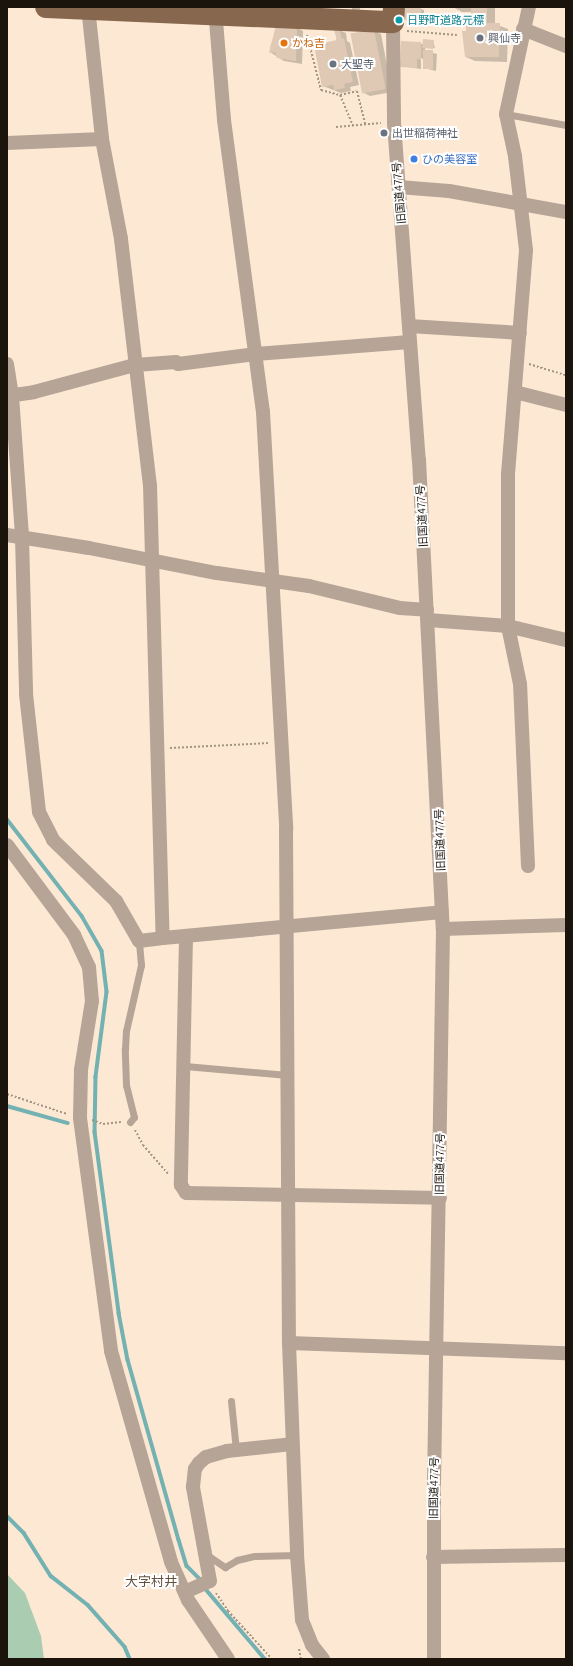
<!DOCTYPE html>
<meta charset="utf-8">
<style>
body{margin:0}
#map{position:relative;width:573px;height:1666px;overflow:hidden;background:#fde9d3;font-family:Ubuntu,"Noto Sans JP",sans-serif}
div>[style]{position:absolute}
.green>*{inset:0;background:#aacdb1}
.shadow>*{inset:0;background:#0003}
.stream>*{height:3.5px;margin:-1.75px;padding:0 1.75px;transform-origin:1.75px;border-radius:1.75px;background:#73b1b2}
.building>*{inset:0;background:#dfc9b5;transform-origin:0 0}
.path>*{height:2px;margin-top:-1px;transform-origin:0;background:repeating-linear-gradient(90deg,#a39584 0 2px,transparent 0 4px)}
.service>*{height:7px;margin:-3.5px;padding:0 3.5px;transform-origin:3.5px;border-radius:3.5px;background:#b6a597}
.minor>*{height:14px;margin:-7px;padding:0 7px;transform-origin:7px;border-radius:7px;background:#b6a597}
.primary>*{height:22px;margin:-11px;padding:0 11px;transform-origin:11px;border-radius:11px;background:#87684f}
.dots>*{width:11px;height:11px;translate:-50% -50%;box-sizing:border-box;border:2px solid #fff;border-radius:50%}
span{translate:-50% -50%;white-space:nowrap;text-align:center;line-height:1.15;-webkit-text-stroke:4px #fff;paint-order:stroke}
.culture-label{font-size:11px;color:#0d838f}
.left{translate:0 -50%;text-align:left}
.worship-label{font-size:11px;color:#5b616d}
.food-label{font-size:11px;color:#c56008}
.shop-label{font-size:11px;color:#366cbe}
.street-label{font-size:11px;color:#1b140c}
.quarter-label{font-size:13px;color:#63523f}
.frame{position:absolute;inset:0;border:8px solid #1b140c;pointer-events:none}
</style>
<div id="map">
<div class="green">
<div style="clip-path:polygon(7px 1574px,25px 1593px,41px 1636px,44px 1659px,7px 1659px)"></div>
</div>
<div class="shadow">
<div style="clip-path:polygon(352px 7px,360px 7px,360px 13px,352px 12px)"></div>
<div style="clip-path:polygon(415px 7px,424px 10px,424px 22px,402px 19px)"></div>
<div style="clip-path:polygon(453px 7px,495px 7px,495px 24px,508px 29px,507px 62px,475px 61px,466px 57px,467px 32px,472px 21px,472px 12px,462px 12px)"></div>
<div style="clip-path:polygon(297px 28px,303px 31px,302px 64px,284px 61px,270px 52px,271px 44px)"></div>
<div style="clip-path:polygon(339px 30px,346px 33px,347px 41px,350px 43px,359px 85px,350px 87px,351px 91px,341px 93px,323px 86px)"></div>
<div style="clip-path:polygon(374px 30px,381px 34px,392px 92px,370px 96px,364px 93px)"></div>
<div style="clip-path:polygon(433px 41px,435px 48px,425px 47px,425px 51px,437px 54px,436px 71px,424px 68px,424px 60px,417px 55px,421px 60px,421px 69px,401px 66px,402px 42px,424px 44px)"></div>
</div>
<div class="stream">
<div style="left:7px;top:819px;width:123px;rotate:52.3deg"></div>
<div style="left:82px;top:916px;width:40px;rotate:60.3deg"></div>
<div style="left:102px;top:951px;width:41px;rotate:83deg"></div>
<div style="left:107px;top:992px;width:86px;rotate:97.4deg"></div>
<div style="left:96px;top:1077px;width:55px;rotate:91deg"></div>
<div style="left:95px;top:1132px;width:183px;rotate:82.4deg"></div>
<div style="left:119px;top:1313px;width:48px;rotate:79.2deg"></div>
<div style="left:128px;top:1360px;width:187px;rotate:74.2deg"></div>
<div style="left:179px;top:1540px;width:27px;rotate:73deg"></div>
<div style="left:187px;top:1566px;width:21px;rotate:45deg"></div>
<div style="left:7px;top:1106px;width:63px;rotate:15.6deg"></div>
<div style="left:7px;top:1516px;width:24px;rotate:45deg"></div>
<div style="left:24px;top:1533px;width:51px;rotate:57.9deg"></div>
<div style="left:51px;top:1576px;width:47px;rotate:38.1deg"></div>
<div style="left:88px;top:1605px;width:56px;rotate:48.6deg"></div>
<div style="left:125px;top:1647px;width:13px;rotate:67deg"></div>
<div style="left:204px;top:1587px;width:94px;rotate:49.7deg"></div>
</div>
<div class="building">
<div style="left:402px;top:7px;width:19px;height:12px"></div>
<div style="clip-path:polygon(471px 7px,487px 7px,487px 23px,500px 23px,499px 57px,465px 57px,462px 31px,466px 31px,466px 20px,471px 20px)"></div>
<div style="clip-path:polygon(276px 25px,297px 27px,296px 61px,277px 58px,275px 52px,269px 53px)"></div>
<div style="clip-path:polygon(339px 28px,342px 39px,344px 38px,353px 82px,344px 84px,345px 88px,334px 90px,333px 85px,322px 87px,314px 45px,337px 40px,334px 30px)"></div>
<div style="left:374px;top:29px;width:61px;height:24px;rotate:79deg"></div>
<div style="left:423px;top:39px;width:11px;height:9px;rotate:5deg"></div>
<div style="clip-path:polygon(401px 41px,421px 42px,421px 59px,417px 59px,417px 68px,400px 67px)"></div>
<div style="left:423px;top:50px;width:10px;height:19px"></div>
<div style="clip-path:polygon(388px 128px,388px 135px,380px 137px,379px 131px)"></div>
</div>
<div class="path">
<div style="left:407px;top:31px;width:50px;rotate:4.6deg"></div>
<div style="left:307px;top:35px;width:57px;rotate:75.7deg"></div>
<div style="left:321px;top:90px;width:20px;rotate:15deg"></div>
<div style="left:340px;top:95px;width:17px;rotate:-13deg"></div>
<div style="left:357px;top:91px;width:34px;rotate:76deg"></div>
<div style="left:340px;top:95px;width:33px;rotate:67deg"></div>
<div style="left:336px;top:127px;width:45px;rotate:-5.1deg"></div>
<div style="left:529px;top:364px;width:39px;rotate:17deg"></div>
<div style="left:170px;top:748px;width:99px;rotate:-2.9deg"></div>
<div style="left:7px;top:1094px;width:63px;rotate:18.4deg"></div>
<div style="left:92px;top:1120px;width:12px;rotate:20deg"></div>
<div style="left:103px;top:1124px;width:18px;rotate:-6deg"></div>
<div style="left:135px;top:1130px;width:17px;rotate:62deg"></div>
<div style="left:143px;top:1145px;width:38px;rotate:49deg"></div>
<div style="left:216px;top:1593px;width:22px;rotate:56deg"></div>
<div style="left:228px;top:1611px;width:65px;rotate:47.5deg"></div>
<div style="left:299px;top:1649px;width:10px;rotate:79deg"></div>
</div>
<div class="service">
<div style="left:506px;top:114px;width:61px;rotate:10.4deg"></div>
<div style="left:185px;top:1066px;width:103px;rotate:5deg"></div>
<div style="left:130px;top:1122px;width:6px;rotate:-51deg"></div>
<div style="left:134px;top:1117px;width:33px;rotate:-104deg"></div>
<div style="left:126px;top:1085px;width:36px;rotate:-92deg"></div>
<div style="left:125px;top:1049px;width:18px;rotate:-87deg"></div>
<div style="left:126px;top:1031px;width:68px;rotate:-77.2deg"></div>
<div style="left:141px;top:965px;width:24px;rotate:-95deg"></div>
<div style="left:231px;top:1401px;width:49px;rotate:84.2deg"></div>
<div style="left:207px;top:1555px;width:22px;rotate:34deg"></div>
<div style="left:225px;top:1567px;width:14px;rotate:-30deg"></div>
<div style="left:237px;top:1560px;width:18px;rotate:-13deg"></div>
<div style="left:255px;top:1556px;width:42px;rotate:-1.4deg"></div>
</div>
<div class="minor">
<div style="left:88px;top:7px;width:133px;rotate:83.9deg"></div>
<div style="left:102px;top:139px;width:102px;rotate:79.2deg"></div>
<div style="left:121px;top:239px;width:248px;rotate:83.3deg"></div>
<div style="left:150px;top:485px;width:453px;rotate:88.4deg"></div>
<div style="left:163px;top:938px;width:280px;rotate:-5.3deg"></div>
<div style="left:215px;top:8px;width:112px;rotate:85.4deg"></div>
<div style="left:224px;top:120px;width:295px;rotate:82.4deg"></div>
<div style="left:263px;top:412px;width:418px;rotate:86.8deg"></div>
<div style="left:286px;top:829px;width:514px;rotate:89.67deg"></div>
<div style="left:289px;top:1343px;width:212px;rotate:87.8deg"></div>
<div style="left:297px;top:1555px;width:65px;rotate:85.6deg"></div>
<div style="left:302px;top:1620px;width:27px;rotate:68deg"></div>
<div style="left:312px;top:1645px;width:18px;rotate:52deg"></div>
<div style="left:393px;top:22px;width:101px;rotate:89.4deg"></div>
<div style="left:394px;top:123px;width:338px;rotate:85.8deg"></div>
<div style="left:419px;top:460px;width:470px;rotate:87.1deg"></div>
<div style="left:443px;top:929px;width:555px;rotate:90.93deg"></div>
<div style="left:434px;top:1484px;width:175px;rotate:90deg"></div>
<div style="left:523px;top:29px;width:46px;rotate:21.6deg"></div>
<div style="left:7px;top:143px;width:95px;rotate:-2.4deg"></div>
<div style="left:399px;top:187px;width:50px;rotate:4.6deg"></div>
<div style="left:449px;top:191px;width:119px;rotate:10.2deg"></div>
<div style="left:409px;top:326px;width:111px;rotate:3.6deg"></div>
<div style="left:7px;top:364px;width:32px;rotate:81deg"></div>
<div style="left:12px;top:396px;width:141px;rotate:85.9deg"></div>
<div style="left:22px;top:537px;width:157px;rotate:88.5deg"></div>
<div style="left:26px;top:694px;width:119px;rotate:83.7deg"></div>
<div style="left:39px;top:812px;width:31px;rotate:63deg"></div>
<div style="left:53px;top:840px;width:88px;rotate:44.1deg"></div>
<div style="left:116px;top:901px;width:46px;rotate:60.1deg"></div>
<div style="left:139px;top:941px;width:24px;rotate:-7deg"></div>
<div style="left:515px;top:392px;width:53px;rotate:14.3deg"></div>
<div style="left:7px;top:396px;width:27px;rotate:-8deg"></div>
<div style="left:34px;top:392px;width:105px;rotate:-15deg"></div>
<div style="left:135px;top:365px;width:41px;rotate:-4.2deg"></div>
<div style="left:176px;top:362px;width:3px;rotate:45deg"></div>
<div style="left:178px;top:364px;width:79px;rotate:-7.3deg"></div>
<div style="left:256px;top:354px;width:154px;rotate:-4.5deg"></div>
<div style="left:7px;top:535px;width:83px;rotate:9deg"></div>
<div style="left:89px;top:548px;width:130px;rotate:11.1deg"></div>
<div style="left:217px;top:573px;width:93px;rotate:8deg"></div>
<div style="left:309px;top:586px;width:94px;rotate:13.6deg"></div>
<div style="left:400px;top:608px;width:27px;rotate:4deg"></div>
<div style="left:428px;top:620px;width:80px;rotate:4.3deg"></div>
<div style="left:508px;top:626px;width:60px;rotate:13.6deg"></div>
<div style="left:7px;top:845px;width:112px;rotate:53.3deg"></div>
<div style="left:74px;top:935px;width:35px;rotate:65deg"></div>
<div style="left:89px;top:967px;width:34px;rotate:85deg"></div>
<div style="left:92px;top:1001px;width:70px;rotate:99.1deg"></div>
<div style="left:81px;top:1070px;width:48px;rotate:91.2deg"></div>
<div style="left:80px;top:1118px;width:235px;rotate:82.4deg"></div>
<div style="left:111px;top:1351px;width:219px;rotate:74.1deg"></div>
<div style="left:171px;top:1562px;width:42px;rotate:65.9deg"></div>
<div style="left:188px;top:1600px;width:71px;rotate:55.9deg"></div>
<div style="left:528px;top:866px;width:182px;rotate:-92.5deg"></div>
<div style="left:520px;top:684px;width:59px;rotate:-101.7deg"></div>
<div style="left:508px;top:626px;width:152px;rotate:-90deg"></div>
<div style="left:508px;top:474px;width:225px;rotate:-85.4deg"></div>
<div style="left:526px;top:250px;width:95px;rotate:-96.7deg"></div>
<div style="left:515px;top:156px;width:43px;rotate:-102.1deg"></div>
<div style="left:506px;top:114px;width:109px;rotate:-77.9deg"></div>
<div style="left:443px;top:929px;width:123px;rotate:-1.9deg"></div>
<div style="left:186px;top:937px;width:248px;rotate:91.2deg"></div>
<div style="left:181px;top:1185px;width:9px;rotate:58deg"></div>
<div style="left:186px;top:1193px;width:254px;rotate:1.1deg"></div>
<div style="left:289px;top:1343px;width:277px;rotate:2.1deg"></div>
<div style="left:433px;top:1557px;width:133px;rotate:-0.9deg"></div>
<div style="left:185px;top:1592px;width:27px;rotate:-24deg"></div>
<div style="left:210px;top:1581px;width:96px;rotate:-100.3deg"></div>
<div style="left:193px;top:1487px;width:18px;rotate:-84deg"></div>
<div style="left:195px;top:1469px;width:7px;rotate:-56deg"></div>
<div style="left:199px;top:1463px;width:9px;rotate:-41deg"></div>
<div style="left:206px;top:1457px;width:22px;rotate:-16deg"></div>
<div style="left:227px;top:1451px;width:65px;rotate:-6.1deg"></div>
</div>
<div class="primary">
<div style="left:46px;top:7px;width:347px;rotate:2.5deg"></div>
<div style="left:393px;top:22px;width:15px;rotate:-86deg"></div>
</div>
<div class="dots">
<div style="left:399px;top:20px;background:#0f9aa8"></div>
<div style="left:480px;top:38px;background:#6b7280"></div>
<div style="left:284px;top:43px;background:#e8710a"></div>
<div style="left:333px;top:64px;background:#6b7280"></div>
<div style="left:384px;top:133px;background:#6b7280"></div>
<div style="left:414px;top:159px;background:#3f7fe0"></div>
</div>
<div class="culture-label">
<span class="left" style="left:407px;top:20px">日野町道路元標</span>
</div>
<div class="worship-label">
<span class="left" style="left:488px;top:38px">興仙寺</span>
<span class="left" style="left:341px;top:64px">大聖寺</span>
<span class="left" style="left:392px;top:133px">出世稲荷神社</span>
</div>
<div class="food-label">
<span class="left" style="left:292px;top:43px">かね吉</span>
</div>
<div class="shop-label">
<span class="left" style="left:422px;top:159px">ひの美容室</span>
</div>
<div class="street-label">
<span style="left:399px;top:193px;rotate:-95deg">旧国道477号</span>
<span style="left:422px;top:516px;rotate:-93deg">旧国道477号</span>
<span style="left:440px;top:840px;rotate:-92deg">旧国道477号</span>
<span style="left:440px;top:1164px;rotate:-89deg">旧国道477号</span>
<span style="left:434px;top:1488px;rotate:-89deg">旧国道477号</span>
</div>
<div class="quarter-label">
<span style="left:151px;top:1581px">大字村井</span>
</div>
<div class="frame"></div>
</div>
